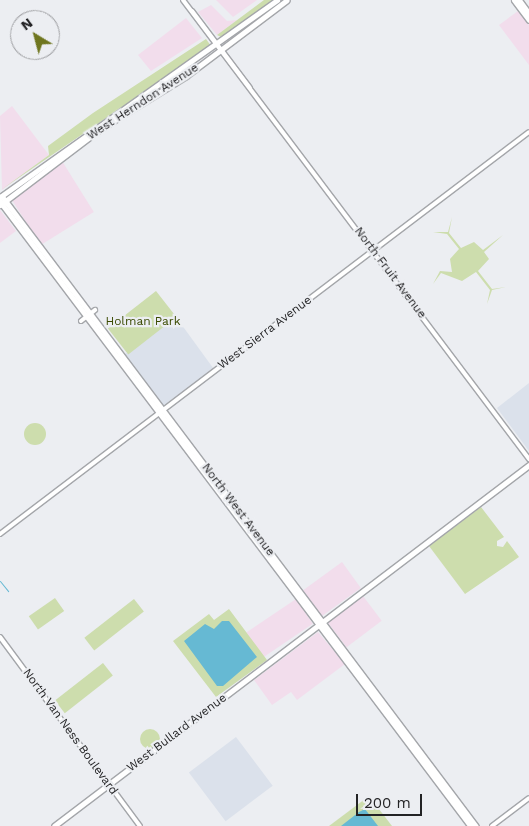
<!DOCTYPE html>
<style>
body{margin:0}
#map{position:relative;width:529px;height:826px;overflow:hidden;background:#eceef2;font-family:"Work Sans",sans-serif}
div>[style]{position:absolute}
.commercial>*{inset:0;background:#f2ddec;transform-origin:0 0}
.built>*{inset:0;background:#dbe1eb;transform-origin:0 0}
.green>*{inset:0;background:#cdddad;transform-origin:0 0}
.round{border-radius:50%}
.water>*{inset:0;background:#66b9d3}
.stream>*{height:1px;margin:-0.5px;padding:0 0.5px;transform-origin:0.5px;border-radius:0.5px;background:#66b9d3}
.roads{filter:drop-shadow(1px 0 #a4a6aa) drop-shadow(-1px 0 #a4a6aa) drop-shadow(0 1px #a4a6aa) drop-shadow(0 -1px #a4a6aa)}
.tertiary>*{height:4px;margin:-2px;padding:0 2px;transform-origin:2px;border-radius:2px;background:#fff}
.secondary>*{height:4.5px;margin:-2.25px;padding:0 2.25px;transform-origin:2.25px;border-radius:2.25px;background:#fff}
.primary>*{height:5px;margin:-2.5px;padding:0 2.5px;transform-origin:2.5px;border-radius:2.5px;background:#fff}
span{translate:-50% -50%;white-space:nowrap;text-align:center;line-height:1.15;-webkit-text-stroke:4.5px #eceef2;paint-order:stroke}
.street-label{font-size:12px;color:#232325}
.park-label{font-size:12px;color:#3a4a00}
.north{position:absolute;left:10px;top:10px;width:50px;height:50px;box-sizing:border-box;background:#eceef2;border:1px solid #9c9da0;border-radius:50%;rotate:323deg;font-size:14px;font-weight:700;line-height:20px;text-align:center;color:#232325}
.north::after{content:'';display:block;margin:auto;width:18px;height:22px;background:#6f761f;clip-path:polygon(50% 0,100% 100%,50% 72%,0 100%)}
.scale{position:absolute;left:356px;top:794px;width:66px;height:22px;box-sizing:border-box;border:2px solid #232325;border-top:0;padding-left:6px;font-size:15px;line-height:18px;white-space:nowrap;color:#232325;-webkit-text-stroke:4px #eceef2;paint-order:stroke}
</style>
<div id="map">
<div class="commercial">
<div style="clip-path:polygon(216px 0,257px 0,233px 17px)"></div>
<div style="clip-path:polygon(211px 5px,227px 21px,237px 20px,217px 35px,198px 12px)"></div>
<div style="clip-path:polygon(518px 11px,529px 25px,529px 65px,499px 25px)"></div>
<div style="clip-path:polygon(186px 18px,202px 38px,151px 71px,138px 55px)"></div>
<div style="clip-path:polygon(12px 106px,49px 155px,2px 190px,0 116px)"></div>
<div style="left:62px;top:161px;width:60px;height:63px;rotate:58deg"></div>
<div style="clip-path:polygon(0 210px,16px 231px,0 243px)"></div>
<div style="left:342px;top:562px;width:32px;height:48px;rotate:54deg"></div>
<div style="left:363px;top:596px;width:31px;height:44px;rotate:53deg"></div>
<div style="left:296px;top:599px;width:30px;height:60px;rotate:56deg"></div>
<div style="clip-path:polygon(318px 632px,345px 664px,297px 700px,291px 692px,272px 705px,254px 680px)"></div>
</div>
<div class="built">
<div style="left:176px;top:317px;width:64px;height:64px;rotate:54deg"></div>
<div style="clip-path:polygon(529px 383px,529px 451px,497px 408px)"></div>
<div style="left:236px;top:737px;width:61px;height:59px;rotate:53deg"></div>
</div>
<div class="green">
<div style="clip-path:polygon(264px 0,274px 0,221px 37px,217px 35px)"></div>
<div style="clip-path:polygon(206px 39px,211px 46px,1px 190px,49px 155px,48px 146px,93px 113px)"></div>
<div style="clip-path:polygon(452px 217px,449px 233px,461px 248px,474px 242px,483px 250px,503px 235px,484px 252px,489px 259px,478px 271px,492px 289px,506px 287px,492px 290px,487px 304px,490px 290px,476px 272px,462px 281px,441px 273px,433px 284px,440px 271px,452px 272px,450px 259px,459px 249px,447px 234px,433px 232px,448px 232px)"></div>
<div style="left:156px;top:291px;width:33px;height:61px;rotate:52deg"></div>
<div class="round" style="left:24px;top:423px;width:22px;height:22px"></div>
<div style="clip-path:polygon(481px 507px,504px 537px,497px 541px,497px 546px,503px 547px,507px 541px,519px 557px,465px 594px,429px 546px)"></div>
<div style="left:55px;top:598px;width:16px;height:32px;rotate:55deg"></div>
<div style="left:134px;top:599px;width:16px;height:63px;rotate:52deg"></div>
<div style="clip-path:polygon(229px 609px,267px 660px,216px 697px,173px 641px,209px 614px,214px 620px)"></div>
<div style="left:103px;top:663px;width:16px;height:61px;rotate:52deg"></div>
<div class="round" style="left:140px;top:729px;width:20px;height:20px"></div>
<div style="clip-path:polygon(369px 796px,392px 826px,329px 826px)"></div>
</div>
<div class="water">
<div style="clip-path:polygon(222px 621px,229px 621px,257px 657px,223px 686px,217px 686px,184px 641px,205px 624px,214px 629px)"></div>
<div style="clip-path:polygon(365px 809px,378px 826px,341px 826px,359px 812px)"></div>
</div>
<div class="stream">
<div style="left:0;top:581px;width:13px;rotate:51deg"></div>
</div>
<div class="roads">
<div class="tertiary">
<div style="left:183px;top:0;width:575px;rotate:52.99deg"></div>
<div style="left:192px;top:11px;width:96px;rotate:53deg"></div>
<div style="left:81px;top:321px;width:18px;rotate:-38deg"></div>
<div style="left:0;top:534px;width:664px;rotate:-37.23deg"></div>
<div style="left:0;top:637px;width:235px;rotate:53.5deg"></div>
<div style="left:492px;top:826px;width:46px;rotate:-37.1deg"></div>
</div>
<div class="secondary">
<div style="left:2px;top:196px;width:788px;rotate:53.04deg"></div>
<div style="left:0;top:201px;width:783px;rotate:53deg"></div>
</div>
<div class="primary">
<div style="left:514px;top:0;width:25px;rotate:53deg"></div>
<div style="left:519px;top:0;width:17px;rotate:54deg"></div>
<div style="left:0;top:197px;width:340px;rotate:-35.4deg"></div>
<div style="left:0;top:205px;width:126px;rotate:-37.2deg"></div>
<div style="left:100px;top:129px;width:101px;rotate:-31.6deg"></div>
<div style="left:186px;top:76px;width:126px;rotate:-37deg"></div>
<div style="left:54px;top:826px;width:597px;rotate:-37.23deg"></div>
</div>
</div>
<div class="street-label">
<span style="left:143px;top:102px;rotate:-33deg">West Herndon Avenue</span>
<span style="left:390px;top:273px;rotate:53deg">North Fruit Avenue</span>
<span style="left:265px;top:333px;rotate:-37deg">West Sierra Avenue</span>
<span style="left:238px;top:510px;rotate:53deg">North West Avenue</span>
<span style="left:70px;top:732px;rotate:54deg">North Van Ness Boulevard</span>
<span style="left:177px;top:733px;rotate:-37deg">West Bullard Avenue</span>
</div>
<div class="park-label">
<span style="left:143px;top:322px">Holman Park</span>
</div>
<div class="north">N</div>
<div class="scale">200 m</div>
</div>
